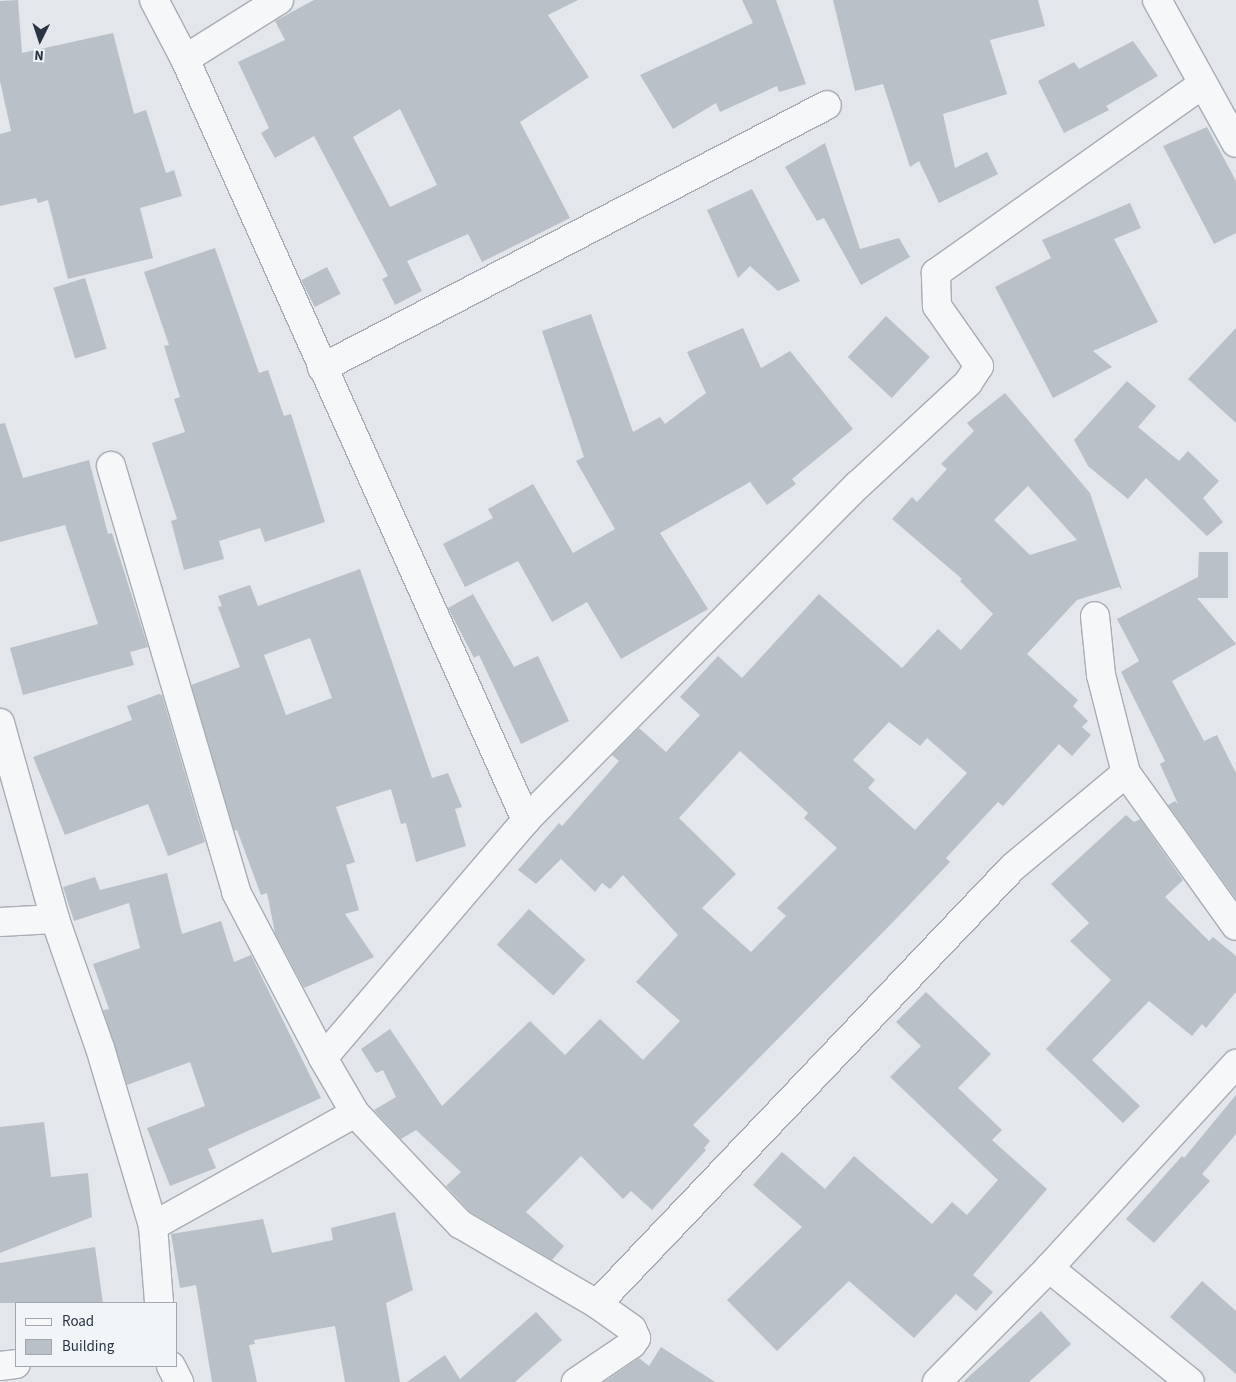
<!DOCTYPE html>
<style>
body{margin:0}
#map{position:relative;width:1236px;height:1382px;overflow:hidden;background:#e3e6eb;font-family:"Source Sans 3",sans-serif}
div>[style]{position:absolute}
.building>*{inset:0;background:#bac0c8;transform-origin:0 0}
.roads{filter:drop-shadow(1px 0 #a8adb5) drop-shadow(-1px 0 #a8adb5) drop-shadow(0 1px #a8adb5) drop-shadow(0 -1px #a8adb5)}
.minor>*{height:28px;margin:-14px;padding:0 14px;transform-origin:14px;border-radius:14px;background:#f5f7f9}
span{translate:-50% -50%;white-space:nowrap;text-align:center;line-height:1.15;-webkit-text-stroke:4.5px #f2f5f8;paint-order:stroke}
.legend{position:absolute;left:15px;top:1302px;width:162px;height:65px;box-sizing:border-box;background:#f2f5f8;border:1px solid #a2a8b0;margin:0;padding:6px 9px;list-style:none;font-size:15px;color:#2a3443}
.legend li{display:flex;align-items:center;gap:10px;height:25px}
.legend b{width:25px;border:1px solid #a2a8b0}
.north{position:absolute;left:15px;top:15px;width:50px;height:50px;-webkit-text-stroke:4px #f2f5f8;paint-order:stroke;rotate:184deg;font-size:14px;font-weight:700;line-height:20px;text-align:center;color:#2a3443}
.north::after{content:'';display:block;margin:auto;width:18px;height:22px;background:#2a3443;clip-path:polygon(50% 0,100% 100%,50% 72%,0 100%)}
</style>
<div id="map">
<div class="building">
<div style="clip-path:polygon(18px 0,22px 53px,113px 33px,134px 114px,146px 110px,166px 173px,174px 170px,182px 196px,140px 208px,153px 258px,68px 279px,48px 200px,38px 203px,36px 198px,0 206px,0 134px,11px 131px,0 81px,0 1px)"></div>
<div style="clip-path:polygon(evenodd,314px 0,578px 0,548px 15px,589px 77px,520px 122px,570px 218px,482px 262px,468px 234px,407px 261px,422px 291px,395px 305px,382px 279px,388px 276px,314px 136px,275px 158px,261px 133px,269px 128px,238px 62px,285px 40px,275px 21px,314px 0,400px 109px,437px 185px,390px 207px,353px 137px,400px 109px)"></div>
<div style="clip-path:polygon(742px 0,776px 0,806px 84px,779px 92px,777px 86px,720px 112px,716px 103px,673px 129px,640px 75px,753px 23px)"></div>
<div style="clip-path:polygon(833px 0,1038px 0,1045px 26px,990px 40px,1007px 94px,943px 114px,955px 168px,987px 152px,998px 174px,939px 203px,919px 161px,910px 167px,883px 84px,855px 91px)"></div>
<div style="clip-path:polygon(1133px 41px,1158px 76px,1106px 106px,1109px 110px,1064px 133px,1038px 81px,1074px 62px,1079px 69px)"></div>
<div style="clip-path:polygon(1207px 127px,1236px 181px,1236px 233px,1214px 244px,1163px 146px)"></div>
<div style="clip-path:polygon(825px 143px,860px 249px,899px 238px,910px 257px,861px 285px,824px 218px,817px 221px,785px 167px)"></div>
<div style="clip-path:polygon(752px 189px,800px 281px,778px 291px,750px 266px,738px 278px,707px 210px)"></div>
<div style="clip-path:polygon(1130px 203px,1141px 228px,1114px 239px,1158px 322px,1093px 351px,1112px 367px,1053px 398px,995px 287px,1051px 258px,1042px 240px)"></div>
<div style="clip-path:polygon(215px 248px,259px 373px,268px 370px,284px 416px,291px 414px,325px 522px,265px 542px,260px 528px,219px 541px,224px 559px,184px 570px,171px 521px,177px 519px,152px 443px,185px 432px,174px 399px,180px 397px,164px 346px,169px 345px,144px 272px)"></div>
<div style="left:327px;top:267px;width:30px;height:29px;rotate:63deg"></div>
<div style="left:85px;top:278px;width:74px;height:33px;rotate:73deg"></div>
<div style="clip-path:polygon(591px 314px,633px 432px,660px 417px,665px 424px,706px 393px,687px 352px,743px 328px,761px 368px,790px 351px,853px 429px,792px 479px,796px 484px,767px 505px,750px 482px,660px 533px,708px 609px,621px 659px,587px 602px,552px 622px,518px 561px,465px 587px,443px 544px,493px 518px,488px 509px,533px 484px,573px 553px,615px 529px,576px 461px,584px 457px,542px 331px)"></div>
<div style="left:886px;top:316px;width:60px;height:56px;rotate:43deg"></div>
<div style="clip-path:polygon(1236px 328px,1236px 423px,1188px 379px)"></div>
<div style="clip-path:polygon(1127px 381px,1156px 406px,1138px 427px,1179px 461px,1188px 451px,1219px 481px,1203px 498px,1223px 522px,1207px 536px,1146px 478px,1128px 499px,1088px 466px,1074px 440px)"></div>
<div style="clip-path:polygon(evenodd,1005px 393px,1090px 493px,1122px 590px,1119px 587px,1077px 600px,1027px 654px,1078px 700px,1073px 706px,1088px 721px,1082px 727px,1091px 735px,1072px 756px,1059px 744px,1003px 806px,998px 802px,946px 858px,950px 862px,893px 922px,693px 1125px,710px 1141px,704px 1148px,706px 1150px,652px 1210px,631px 1191px,623px 1199px,581px 1156px,526px 1212px,564px 1246px,552px 1260px,470px 1212px,446px 1186px,461px 1172px,416px 1130px,401px 1139px,374px 1110px,396px 1097px,383px 1070px,376px 1073px,361px 1049px,390px 1029px,442px 1106px,530px 1021px,565px 1055px,600px 1019px,643px 1060px,680px 1021px,636px 982px,678px 935px,623px 875px,610px 889px,602px 883px,595px 892px,561px 859px,536px 884px,518px 870px,559px 823px,562px 826px,619px 761px,612px 755px,639px 728px,666px 752px,700px 715px,680px 697px,718px 656px,742px 678px,819px 594px,902px 668px,938px 629px,961px 650px,993px 614px,960px 581px,962px 579px,892px 519px,912px 497px,917px 502px,947px 469px,941px 464px,974px 431px,967px 423px,1005px 393px,1028px 486px,1077px 540px,1030px 555px,994px 520px,1028px 486px,1005px 393px,889px 722px,920px 746px,927px 738px,967px 773px,915px 830px,868px 788px,875px 780px,853px 760px,889px 722px,1005px 393px,740px 751px,808px 813px,804px 818px,837px 848px,777px 908px,786px 916px,751px 952px,702px 908px,736px 874px,679px 818px,740px 751px)"></div>
<div style="clip-path:polygon(5px 423px,23px 478px,89px 460px,108px 534px,112px 533px,148px 647px,130px 652px,134px 665px,23px 695px,10px 648px,98px 624px,65px 525px,0 542px,0 424px)"></div>
<div style="clip-path:polygon(1199px 552px,1228px 552px,1228px 598px,1197px 598px,1236px 644px,1172px 681px,1204px 741px,1217px 735px,1236px 773px,1236px 899px,1168px 805px,1175px 801px,1178px 804px,1160px 764px,1165px 761px,1121px 672px,1139px 661px,1117px 619px,1198px 577px)"></div>
<div style="clip-path:polygon(evenodd,360px 569px,432px 778px,448px 773px,462px 807px,455px 809px,466px 846px,416px 862px,406px 823px,401px 824px,391px 789px,336px 807px,355px 862px,346px 865px,359px 910px,345px 914px,374px 957px,304px 988px,275px 933px,267px 893px,261px 895px,237px 830px,234px 831px,191px 685px,240px 667px,218px 607px,222px 606px,218px 596px,250px 585px,258px 606px,360px 569px,310px 638px,332px 698px,286px 715px,264px 655px,310px 638px)"></div>
<div style="clip-path:polygon(473px 594px,514px 667px,538px 656px,569px 721px,521px 744px,479px 655px,474px 658px,448px 608px)"></div>
<div style="clip-path:polygon(159px 694px,162px 695px,205px 842px,168px 856px,148px 804px,65px 835px,33px 757px,132px 720px,127px 706px)"></div>
<div style="clip-path:polygon(1126px 815px,1134px 822px,1140px 819px,1183px 880px,1165px 897px,1209px 941px,1213px 937px,1236px 956px,1236px 992px,1206px 1028px,1202px 1024px,1192px 1036px,1149px 1001px,1092px 1060px,1140px 1106px,1123px 1123px,1046px 1049px,1111px 980px,1070px 941px,1089px 923px,1051px 884px)"></div>
<div style="clip-path:polygon(167px 873px,182px 934px,221px 921px,234px 962px,251px 955px,321px 1098px,208px 1149px,216px 1168px,170px 1186px,147px 1128px,205px 1106px,190px 1062px,127px 1085px,103px 1010px,109px 1009px,93px 964px,140px 948px,129px 903px,74px 921px,63px 887px,95px 877px,100px 890px)"></div>
<div style="left:529px;top:909px;width:76px;height:48px;rotate:42deg"></div>
<div style="clip-path:polygon(926px 992px,991px 1054px,958px 1088px,1002px 1130px,992px 1140px,1047px 1189px,973px 1275px,993px 1292px,976px 1311px,956px 1294px,914px 1338px,849px 1281px,777px 1351px,727px 1300px,802px 1227px,753px 1185px,782px 1152px,825px 1189px,854px 1156px,932px 1224px,952px 1202px,967px 1215px,998px 1180px,890px 1077px,921px 1046px,896px 1022px)"></div>
<div style="clip-path:polygon(1236px 1095px,1236px 1134px,1202px 1174px,1210px 1181px,1154px 1243px,1126px 1219px,1182px 1156px,1184px 1158px)"></div>
<div style="clip-path:polygon(44px 1122px,51px 1177px,88px 1173px,92px 1217px,0 1253px,0 1127px)"></div>
<div style="clip-path:polygon(395px 1212px,413px 1290px,386px 1303px,400px 1382px,345px 1382px,335px 1326px,254px 1340px,255px 1344px,249px 1345px,257px 1382px,212px 1382px,196px 1285px,180px 1288px,171px 1234px,263px 1219px,272px 1253px,333px 1240px,331px 1228px)"></div>
<div style="clip-path:polygon(95px 1247px,103px 1303px,0 1303px,0 1263px)"></div>
<div style="clip-path:polygon(1202px 1281px,1236px 1311px,1236px 1374px,1170px 1317px)"></div>
<div style="clip-path:polygon(1041px 1311px,1071px 1344px,1029px 1382px,963px 1382px)"></div>
<div style="clip-path:polygon(536px 1312px,562px 1340px,515px 1382px,407px 1382px,445px 1355px,460px 1379px)"></div>
<div style="clip-path:polygon(661px 1347px,715px 1382px,604px 1382px,639px 1358px,649px 1366px)"></div>
</div>
<div class="roads">
<div class="minor">
<div style="left:154px;top:0;width:67px;rotate:62.3deg"></div>
<div style="left:185px;top:59px;width:834px;rotate:65.86deg"></div>
<div style="left:1157px;top:0;width:163px;rotate:61.1deg"></div>
<div style="left:185px;top:59px;width:111px;rotate:-32.1deg"></div>
<div style="left:322px;top:368px;width:569px;rotate:-27.51deg"></div>
<div style="left:111px;top:466px;width:444px;rotate:73.6deg"></div>
<div style="left:236px;top:892px;width:187px;rotate:62.3deg"></div>
<div style="left:323px;top:1058px;width:64px;rotate:59.8deg"></div>
<div style="left:355px;top:1113px;width:153px;rotate:46.6deg"></div>
<div style="left:460px;top:1224px;width:159px;rotate:30.3deg"></div>
<div style="left:597px;top:1304px;width:43px;rotate:35.5deg"></div>
<div style="left:632px;top:1329px;width:10px;rotate:66deg"></div>
<div style="left:636px;top:1338px;width:7px;rotate:124deg"></div>
<div style="left:632px;top:1344px;width:68px;rotate:145.8deg"></div>
<div style="left:0;top:723px;width:204px;rotate:74.3deg"></div>
<div style="left:55px;top:919px;width:137px;rotate:70.8deg"></div>
<div style="left:100px;top:1048px;width:186px;rotate:73.4deg"></div>
<div style="left:153px;top:1226px;width:77px;rotate:85.5deg"></div>
<div style="left:1126px;top:773px;width:188px;rotate:54.3deg"></div>
<div style="left:0;top:922px;width:55px;rotate:-3.1deg"></div>
<div style="left:323px;top:1058px;width:313px;rotate:-49.5deg"></div>
<div style="left:526px;top:820px;width:472px;rotate:-45.3deg"></div>
<div style="left:858px;top:485px;width:150px;rotate:-42.8deg"></div>
<div style="left:968px;top:383px;width:20px;rotate:-57deg"></div>
<div style="left:979px;top:366px;width:73px;rotate:-125deg"></div>
<div style="left:937px;top:306px;width:33px;rotate:-92deg"></div>
<div style="left:936px;top:273px;width:326px;rotate:-35.3deg"></div>
<div style="left:153px;top:1226px;width:231px;rotate:-29.2deg"></div>
<div style="left:1049px;top:1268px;width:181px;rotate:39deg"></div>
<div style="left:597px;top:1304px;width:603px;rotate:-46.41deg"></div>
<div style="left:1013px;top:867px;width:147px;rotate:-39.8deg"></div>
<div style="left:1126px;top:773px;width:101px;rotate:-104.3deg"></div>
<div style="left:1101px;top:675px;width:59px;rotate:-95.8deg"></div>
<div style="left:0;top:1366px;width:16px;rotate:-7deg"></div>
<div style="left:171px;top:1366px;width:18px;rotate:63deg"></div>
<div style="left:937px;top:1382px;width:160px;rotate:-45.5deg"></div>
<div style="left:1049px;top:1268px;width:277px;rotate:-47.5deg"></div>
</div>
</div>
<ul class="legend">
<li><b style="height:6px;background:#f5f7f9"></b>Road</li>
<li><b style="height:14px;background:#bac0c8"></b>Building</li>
</ul>
<div class="north">N</div>
</div>
